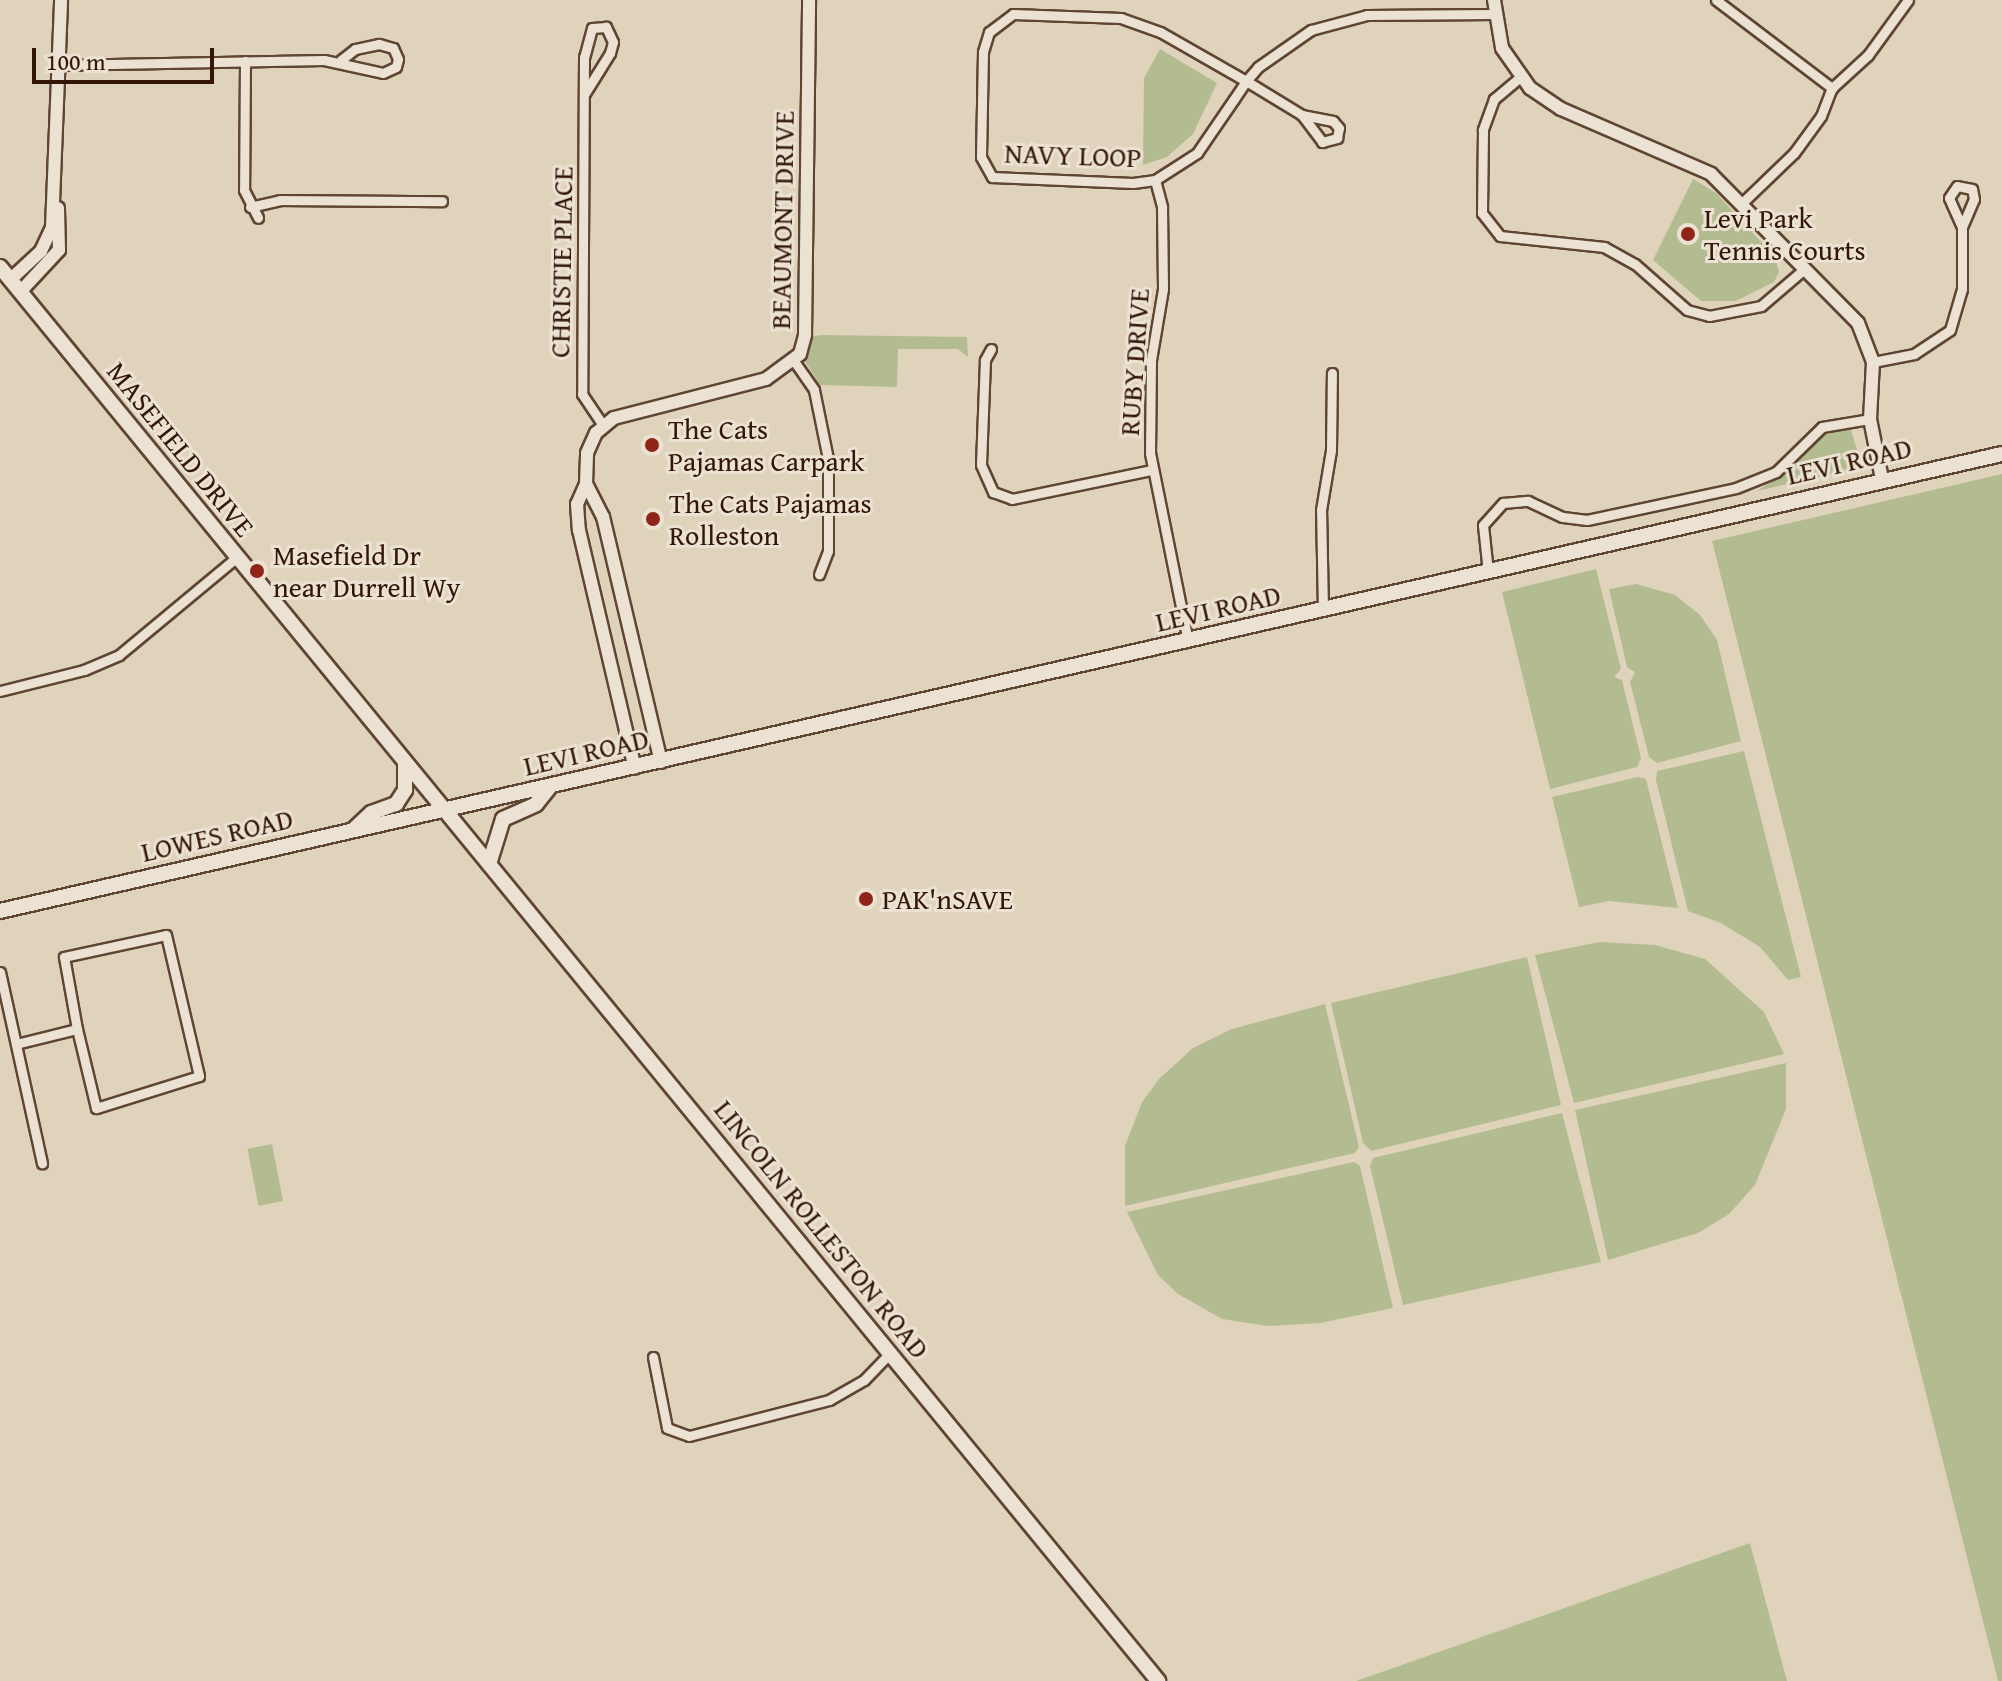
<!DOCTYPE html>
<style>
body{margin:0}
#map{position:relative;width:2002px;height:1681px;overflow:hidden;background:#e0d3bb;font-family:"Gentium Book Plus",serif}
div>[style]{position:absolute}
.green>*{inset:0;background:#b3bc90;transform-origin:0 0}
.roads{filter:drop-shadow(2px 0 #5f4532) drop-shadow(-2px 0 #5f4532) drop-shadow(0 2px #5f4532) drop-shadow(0 -2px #5f4532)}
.minor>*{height:9px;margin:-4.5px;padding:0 4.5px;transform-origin:4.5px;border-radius:4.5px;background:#ebe2d3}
.tertiary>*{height:12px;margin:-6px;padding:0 6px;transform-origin:6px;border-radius:6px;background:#ebe2d3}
.secondary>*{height:14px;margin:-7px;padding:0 7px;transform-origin:7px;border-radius:7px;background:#ebe2d3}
.dots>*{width:22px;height:22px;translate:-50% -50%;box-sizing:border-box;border:4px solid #ebe2d3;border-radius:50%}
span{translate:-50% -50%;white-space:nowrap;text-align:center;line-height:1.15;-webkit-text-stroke:6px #ebe2d3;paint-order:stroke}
.street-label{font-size:28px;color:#341604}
.poi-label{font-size:28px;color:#341604}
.left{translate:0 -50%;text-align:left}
.scale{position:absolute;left:32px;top:48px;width:182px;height:36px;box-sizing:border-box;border:4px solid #341604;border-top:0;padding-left:10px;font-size:24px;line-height:28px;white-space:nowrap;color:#341604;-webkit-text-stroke:6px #ebe2d3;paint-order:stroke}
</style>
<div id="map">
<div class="green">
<div style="clip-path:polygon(1160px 49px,1217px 83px,1193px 134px,1167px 157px,1143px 165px,1144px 78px)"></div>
<div style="clip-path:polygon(1693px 179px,1716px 193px,1775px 257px,1779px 272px,1774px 282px,1736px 301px,1701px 301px,1653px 260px)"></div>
<div style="clip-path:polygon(823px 335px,967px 337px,968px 357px,958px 349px,898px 349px,897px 387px,820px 385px,805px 361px,813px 336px)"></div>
<div style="clip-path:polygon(1850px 427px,1859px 456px,1853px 469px,1757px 491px,1782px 475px,1815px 438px)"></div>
<div style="clip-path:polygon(2002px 474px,2002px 1681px,1998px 1681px,1712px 541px)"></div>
<div style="clip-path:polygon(1596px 569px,1621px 669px,1614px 677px,1622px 680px,1641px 758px,1637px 767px,1550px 789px,1502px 592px)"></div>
<div style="clip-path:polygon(1636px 584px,1675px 595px,1700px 615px,1717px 640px,1741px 741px,1657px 763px,1649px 757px,1630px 682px,1635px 672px,1627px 667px,1609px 589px)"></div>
<div style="clip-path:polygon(1744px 751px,1801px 977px,1788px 980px,1760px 947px,1721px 923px,1688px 911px,1656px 780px,1657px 771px)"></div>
<div style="clip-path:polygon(1638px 777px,1646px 779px,1678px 908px,1609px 901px,1579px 907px,1552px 797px)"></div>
<div style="clip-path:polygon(1599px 942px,1655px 945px,1705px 959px,1764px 1012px,1784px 1054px,1574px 1103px,1535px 955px)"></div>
<div style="clip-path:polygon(1527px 957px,1561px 1105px,1371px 1151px,1363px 1143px,1331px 1003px)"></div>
<div style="clip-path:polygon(1325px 1004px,1359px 1147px,1355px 1153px,1125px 1206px,1125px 1146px,1142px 1102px,1159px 1079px,1193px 1048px,1232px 1029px)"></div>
<div style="clip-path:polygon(1786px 1063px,1786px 1109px,1755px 1185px,1729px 1214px,1698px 1233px,1608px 1260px,1575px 1110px)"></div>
<div style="clip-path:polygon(1562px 1113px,1601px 1262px,1403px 1305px,1370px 1166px,1373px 1158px)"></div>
<div style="left:272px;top:1144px;width:58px;height:25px;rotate:79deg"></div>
<div style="clip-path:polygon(1354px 1162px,1360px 1166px,1393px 1308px,1320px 1323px,1268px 1326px,1222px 1319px,1178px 1294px,1158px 1275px,1127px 1212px)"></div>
<div style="clip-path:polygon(1750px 1543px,1787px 1681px,1356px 1681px)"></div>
</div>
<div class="roads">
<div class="minor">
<div style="left:1716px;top:0;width:146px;rotate:37.2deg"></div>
<div style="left:245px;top:61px;width:129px;rotate:90.4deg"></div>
<div style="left:244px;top:190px;width:31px;rotate:63deg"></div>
<div style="left:58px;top:65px;width:266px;rotate:-1.1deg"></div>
<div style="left:324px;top:60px;width:60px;rotate:12.4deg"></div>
<div style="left:383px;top:73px;width:14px;rotate:-25deg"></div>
<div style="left:396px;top:67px;width:8px;rotate:-76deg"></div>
<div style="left:398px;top:59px;width:12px;rotate:-114deg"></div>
<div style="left:393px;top:48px;width:15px;rotate:-164deg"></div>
<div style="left:379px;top:44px;width:25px;rotate:168deg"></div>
<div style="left:355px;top:49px;width:18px;rotate:142deg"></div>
<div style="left:1519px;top:78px;width:33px;rotate:140deg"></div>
<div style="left:1494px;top:99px;width:33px;rotate:110deg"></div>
<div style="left:1483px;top:130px;width:83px;rotate:90.7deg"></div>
<div style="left:1482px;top:213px;width:29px;rotate:52deg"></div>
<div style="left:1500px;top:236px;width:105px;rotate:6deg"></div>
<div style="left:1604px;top:247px;width:35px;rotate:29deg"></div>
<div style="left:1635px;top:264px;width:69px;rotate:41.5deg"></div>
<div style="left:1687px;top:310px;width:23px;rotate:15deg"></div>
<div style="left:1709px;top:316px;width:53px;rotate:-10.9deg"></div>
<div style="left:1761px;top:306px;width:54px;rotate:-40.5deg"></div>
<div style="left:585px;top:93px;width:47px;rotate:-58deg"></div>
<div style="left:610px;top:53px;width:11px;rotate:-75deg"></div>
<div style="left:613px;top:42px;width:17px;rotate:-115deg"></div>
<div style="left:606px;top:27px;width:14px;rotate:176deg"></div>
<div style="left:592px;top:28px;width:30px;rotate:105deg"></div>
<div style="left:584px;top:57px;width:337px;rotate:90.3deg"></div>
<div style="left:582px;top:394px;width:37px;rotate:56deg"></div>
<div style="left:1302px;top:115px;width:34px;rotate:53deg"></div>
<div style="left:1322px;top:142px;width:16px;rotate:-15deg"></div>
<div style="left:1337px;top:138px;width:10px;rotate:-79deg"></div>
<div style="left:1339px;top:128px;width:9px;rotate:-131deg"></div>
<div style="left:1333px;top:121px;width:32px;rotate:-169deg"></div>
<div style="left:1302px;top:115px;width:66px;rotate:-148.7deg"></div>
<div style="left:1246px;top:81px;width:99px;rotate:-150.3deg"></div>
<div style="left:1160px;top:32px;width:41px;rotate:-160.3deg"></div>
<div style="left:1121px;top:18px;width:108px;rotate:-177.9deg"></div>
<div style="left:1013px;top:14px;width:30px;rotate:143deg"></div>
<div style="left:989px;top:32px;width:21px;rotate:107deg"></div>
<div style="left:983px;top:52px;width:105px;rotate:91.1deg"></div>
<div style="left:981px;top:157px;width:23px;rotate:61deg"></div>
<div style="left:992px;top:177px;width:141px;rotate:2.4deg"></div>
<div style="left:1133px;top:183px;width:22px;rotate:-8deg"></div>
<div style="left:1155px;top:180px;width:50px;rotate:-32.7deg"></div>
<div style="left:1197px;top:153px;width:65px;rotate:-55.6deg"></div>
<div style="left:1234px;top:99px;width:22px;rotate:-56deg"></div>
<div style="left:1246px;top:81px;width:18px;rotate:-49deg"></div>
<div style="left:1258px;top:67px;width:65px;rotate:-34.9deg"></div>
<div style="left:1311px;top:30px;width:58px;rotate:-15deg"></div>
<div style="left:1367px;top:15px;width:127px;rotate:-0.5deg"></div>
<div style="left:1155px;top:180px;width:28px;rotate:75deg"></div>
<div style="left:1162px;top:207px;width:82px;rotate:89.3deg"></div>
<div style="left:1163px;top:289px;width:72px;rotate:99.6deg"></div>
<div style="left:1151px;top:360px;width:93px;rotate:90.6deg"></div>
<div style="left:1150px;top:453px;width:192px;rotate:78.6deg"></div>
<div style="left:1743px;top:202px;width:71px;rotate:-43.9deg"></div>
<div style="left:1794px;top:153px;width:46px;rotate:-53.9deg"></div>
<div style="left:1821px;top:116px;width:30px;rotate:-69deg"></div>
<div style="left:1832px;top:88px;width:49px;rotate:-42.5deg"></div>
<div style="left:1868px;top:55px;width:68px;rotate:-54deg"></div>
<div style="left:250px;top:207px;width:31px;rotate:-13deg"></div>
<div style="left:280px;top:200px;width:162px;rotate:0.4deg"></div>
<div style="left:991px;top:349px;width:13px;rotate:119deg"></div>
<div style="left:985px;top:360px;width:105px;rotate:92.2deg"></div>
<div style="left:981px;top:465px;width:30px;rotate:66deg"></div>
<div style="left:993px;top:492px;width:20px;rotate:20deg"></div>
<div style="left:1012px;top:499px;width:142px;rotate:-11.8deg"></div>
<div style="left:794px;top:361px;width:35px;rotate:55deg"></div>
<div style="left:814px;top:390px;width:70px;rotate:78.5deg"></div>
<div style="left:828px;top:459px;width:92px;rotate:90deg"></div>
<div style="left:828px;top:551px;width:25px;rotate:111deg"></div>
<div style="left:1873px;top:362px;width:42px;rotate:-11deg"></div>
<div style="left:1914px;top:354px;width:43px;rotate:-33.7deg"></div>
<div style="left:1950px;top:330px;width:43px;rotate:-73.7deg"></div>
<div style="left:1962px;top:289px;width:62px;rotate:-90deg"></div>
<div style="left:1962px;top:227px;width:30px;rotate:-67deg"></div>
<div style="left:1974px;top:199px;width:10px;rotate:-101deg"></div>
<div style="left:1972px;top:189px;width:15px;rotate:-169deg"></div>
<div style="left:1957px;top:186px;width:14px;rotate:124deg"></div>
<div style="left:1949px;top:198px;width:32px;rotate:66deg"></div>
<div style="left:1488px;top:572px;width:47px;rotate:-96.1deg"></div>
<div style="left:1483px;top:525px;width:30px;rotate:-48deg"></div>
<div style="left:1503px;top:503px;width:25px;rotate:-5deg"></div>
<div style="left:1528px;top:501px;width:38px;rotate:25deg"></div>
<div style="left:1563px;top:517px;width:24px;rotate:7deg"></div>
<div style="left:1587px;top:520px;width:152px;rotate:-12.1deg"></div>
<div style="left:1736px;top:488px;width:43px;rotate:-21.8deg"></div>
<div style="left:1776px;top:472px;width:64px;rotate:-44.4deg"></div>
<div style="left:1822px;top:427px;width:49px;rotate:-9.5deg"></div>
<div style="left:1323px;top:611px;width:101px;rotate:-91.1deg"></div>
<div style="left:1321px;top:510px;width:61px;rotate:-80.5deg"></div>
<div style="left:1331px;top:450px;width:77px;rotate:-89.3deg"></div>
<div style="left:0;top:691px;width:87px;rotate:-14deg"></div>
<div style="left:84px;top:670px;width:38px;rotate:-23deg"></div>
<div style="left:119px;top:655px;width:152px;rotate:-39.7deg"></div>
<div style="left:0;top:972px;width:196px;rotate:77.6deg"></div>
<div style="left:16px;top:1044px;width:63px;rotate:-13.8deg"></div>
<div style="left:77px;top:1029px;width:73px;rotate:-100.2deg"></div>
<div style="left:64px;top:957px;width:104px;rotate:-12.2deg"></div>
<div style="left:166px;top:935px;width:145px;rotate:76.8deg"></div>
<div style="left:199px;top:1076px;width:108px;rotate:162.7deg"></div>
<div style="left:96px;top:1108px;width:81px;rotate:-103.5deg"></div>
<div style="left:653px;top:1357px;width:72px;rotate:78.8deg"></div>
<div style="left:667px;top:1428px;width:23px;rotate:20deg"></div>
<div style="left:689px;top:1436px;width:145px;rotate:-14.4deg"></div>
<div style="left:829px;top:1400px;width:40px;rotate:-29.7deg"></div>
<div style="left:864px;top:1380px;width:36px;rotate:-46deg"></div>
</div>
<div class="tertiary">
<div style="left:1494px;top:0;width:49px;rotate:80.5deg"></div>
<div style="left:1502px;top:48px;width:49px;rotate:55deg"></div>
<div style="left:1530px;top:88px;width:37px;rotate:34deg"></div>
<div style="left:1561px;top:109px;width:163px;rotate:23.4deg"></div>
<div style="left:1711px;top:174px;width:209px;rotate:45.4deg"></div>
<div style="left:1858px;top:323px;width:42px;rotate:69deg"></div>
<div style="left:1873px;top:362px;width:57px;rotate:93deg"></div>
<div style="left:1870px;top:419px;width:61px;rotate:78.7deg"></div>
<div style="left:11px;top:279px;width:41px;rotate:-43deg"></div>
<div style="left:41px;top:251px;width:26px;rotate:-65deg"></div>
<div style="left:52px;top:227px;width:227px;rotate:-87.7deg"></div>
<div style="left:21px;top:291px;width:56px;rotate:-47.2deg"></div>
<div style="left:59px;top:250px;width:42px;rotate:-91.4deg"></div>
<div style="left:586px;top:484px;width:22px;rotate:114deg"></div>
<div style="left:577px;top:504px;width:26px;rotate:86deg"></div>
<div style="left:579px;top:530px;width:244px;rotate:76.8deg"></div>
<div style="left:661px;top:762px;width:252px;rotate:-103.3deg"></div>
<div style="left:603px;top:517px;width:37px;rotate:-117deg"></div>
<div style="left:586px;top:484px;width:31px;rotate:-88deg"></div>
<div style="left:587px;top:453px;width:22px;rotate:-66deg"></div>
<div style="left:596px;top:433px;width:23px;rotate:-40deg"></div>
<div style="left:614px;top:418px;width:157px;rotate:-14.4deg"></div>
<div style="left:766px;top:379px;width:42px;rotate:-36.3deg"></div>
<div style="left:800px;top:354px;width:20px;rotate:-75deg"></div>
<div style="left:805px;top:335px;width:335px;rotate:-89.3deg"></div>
</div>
<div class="secondary">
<div style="left:0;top:267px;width:1828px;rotate:50.68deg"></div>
<div style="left:353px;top:830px;width:25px;rotate:-43deg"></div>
<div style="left:371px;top:813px;width:27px;rotate:-20deg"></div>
<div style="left:396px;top:804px;width:17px;rotate:-57deg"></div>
<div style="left:405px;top:790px;width:28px;rotate:-90deg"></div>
<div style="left:489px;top:864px;width:47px;rotate:-72.7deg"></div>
<div style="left:503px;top:819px;width:36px;rotate:-24deg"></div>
<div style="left:536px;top:804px;width:21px;rotate:-51deg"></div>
<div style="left:0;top:911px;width:2053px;rotate:-12.86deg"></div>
</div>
</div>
<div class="dots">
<div style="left:1688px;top:234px;background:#8f2418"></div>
<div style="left:652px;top:445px;background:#8f2418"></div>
<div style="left:653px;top:519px;background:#8f2418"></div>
<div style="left:257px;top:571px;background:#8f2418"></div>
<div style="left:866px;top:899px;background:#8f2418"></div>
</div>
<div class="street-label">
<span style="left:1073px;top:155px;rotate:2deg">NAVY LOOP</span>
<span style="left:782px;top:220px;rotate:-89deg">BEAUMONT DRIVE</span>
<span style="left:561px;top:262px;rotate:-89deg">CHRISTIE PLACE</span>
<span style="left:1134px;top:362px;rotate:-86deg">RUBY DRIVE</span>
<span style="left:181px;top:449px;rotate:51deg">MASEFIELD DRIVE</span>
<span style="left:1849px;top:461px;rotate:-13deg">LEVI ROAD</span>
<span style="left:1218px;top:608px;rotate:-13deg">LEVI ROAD</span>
<span style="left:586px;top:752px;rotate:-13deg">LEVI ROAD</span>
<span style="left:217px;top:835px;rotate:-13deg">LOWES ROAD</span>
<span style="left:822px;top:1229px;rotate:51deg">LINCOLN ROLLESTON ROAD</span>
</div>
<div class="poi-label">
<span class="left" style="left:1704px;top:234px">Levi Park<br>Tennis Courts</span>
<span class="left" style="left:668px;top:445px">The Cats<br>Pajamas Carpark</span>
<span class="left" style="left:669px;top:519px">The Cats Pajamas<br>Rolleston</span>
<span class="left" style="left:273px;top:571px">Masefield Dr<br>near Durrell Wy</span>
<span class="left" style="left:882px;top:899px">PAK'nSAVE</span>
</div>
<div class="scale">100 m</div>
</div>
